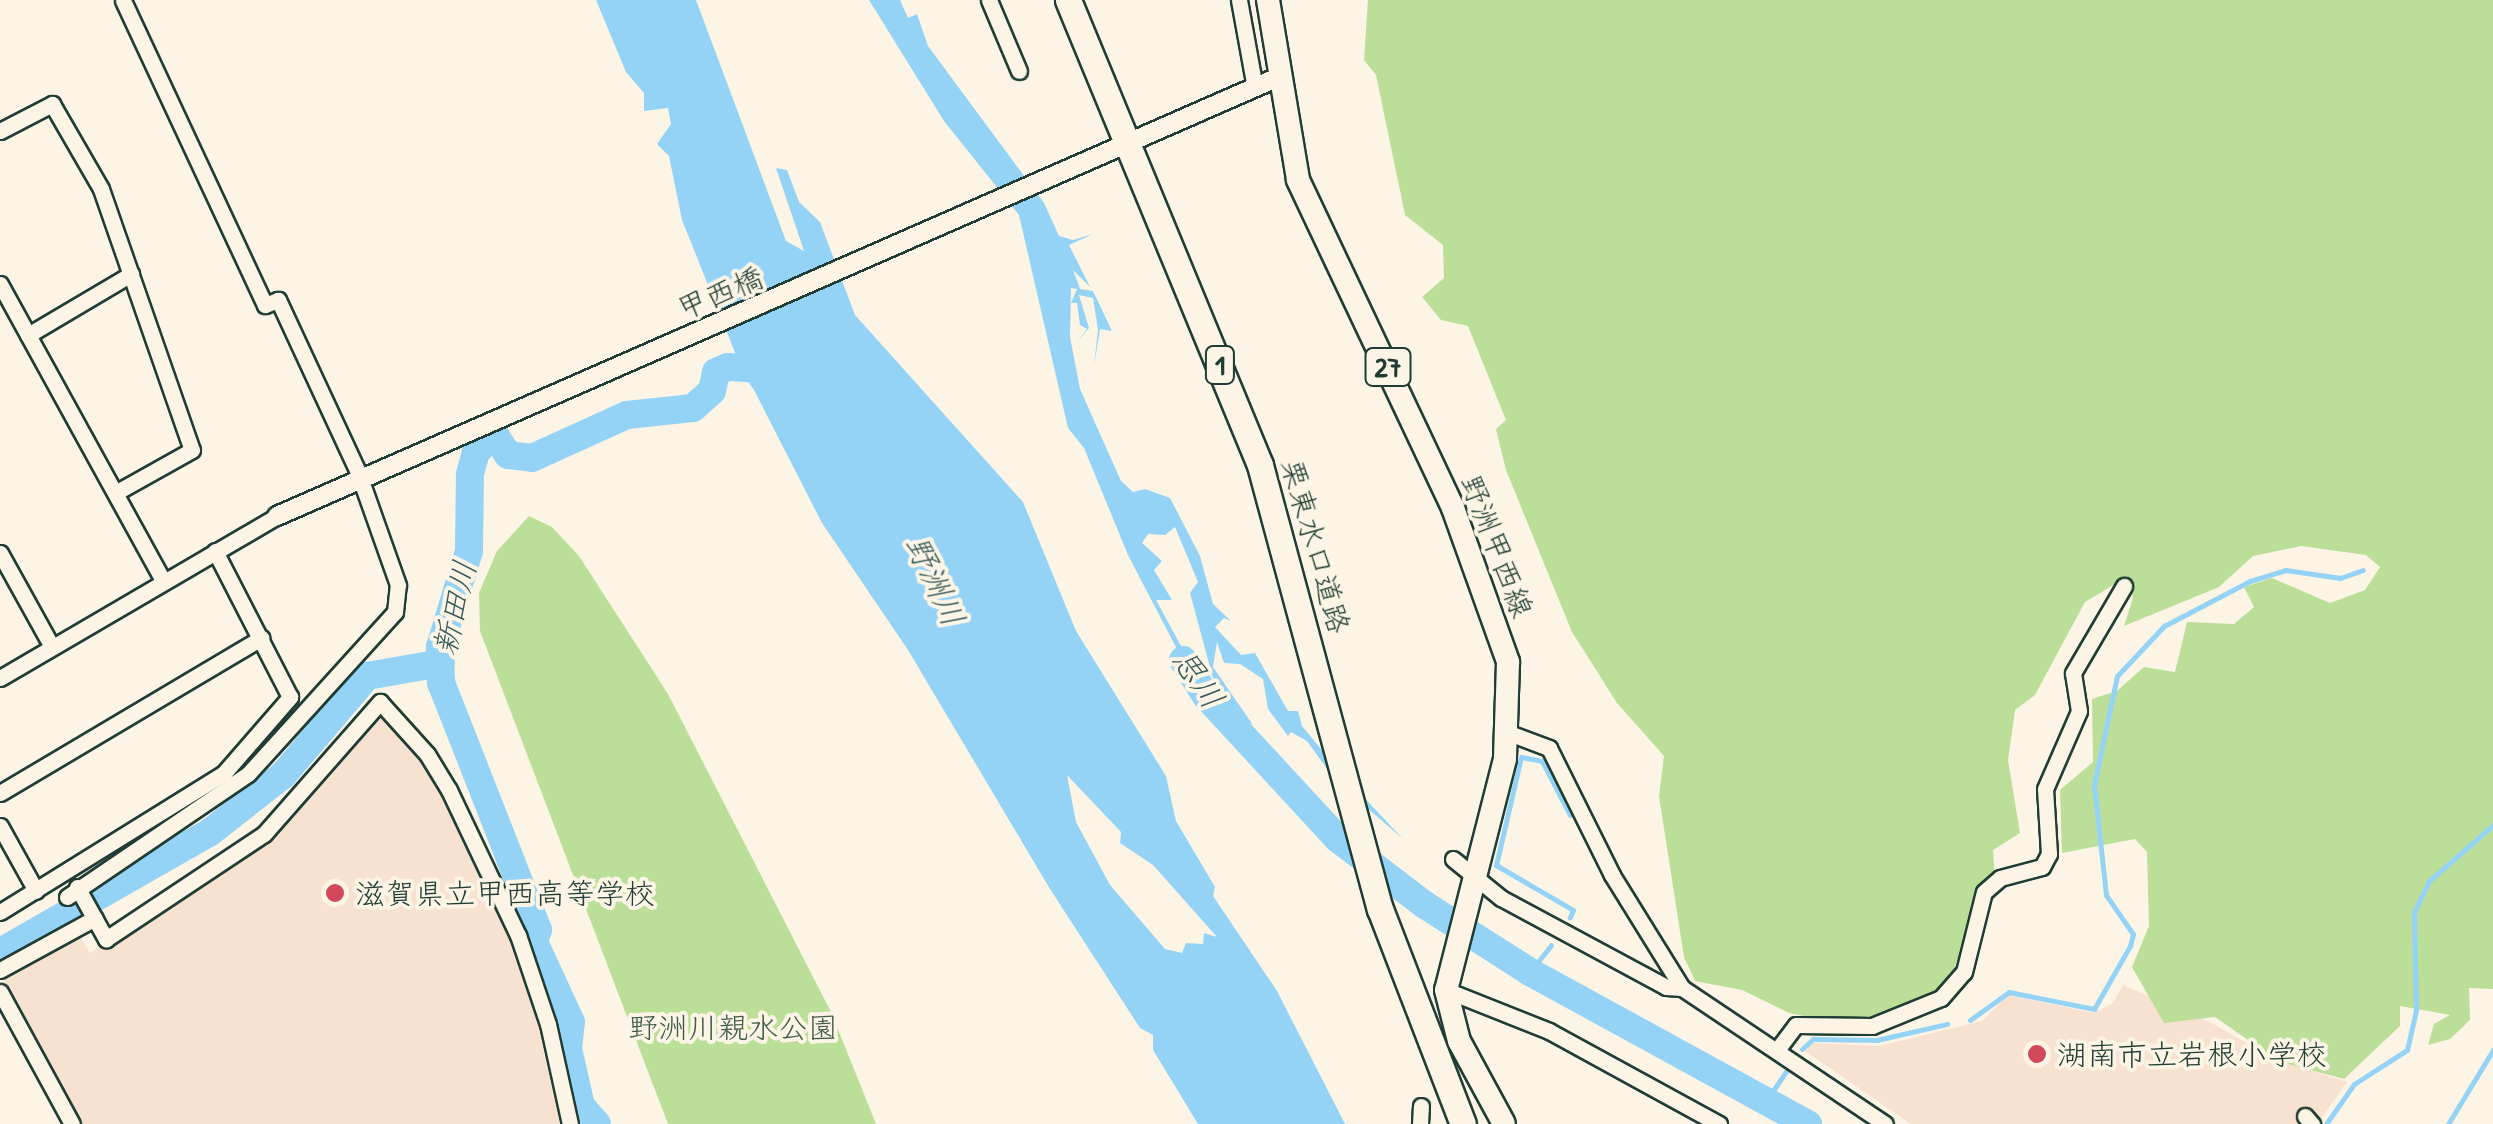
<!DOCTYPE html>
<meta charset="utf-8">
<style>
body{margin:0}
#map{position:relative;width:2493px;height:1124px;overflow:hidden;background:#fcf5e5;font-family:"Patrick Hand","Klee One",sans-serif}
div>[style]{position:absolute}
.built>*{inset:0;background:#f7e1d0}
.green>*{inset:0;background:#bbde98}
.water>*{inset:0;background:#95d3f6}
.stream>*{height:5px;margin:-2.5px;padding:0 2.5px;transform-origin:2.5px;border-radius:2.5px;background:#95d3f6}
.river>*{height:28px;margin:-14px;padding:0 14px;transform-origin:14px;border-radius:14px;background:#95d3f6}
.roads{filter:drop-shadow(2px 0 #1f3d34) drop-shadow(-2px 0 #1f3d34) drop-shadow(0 2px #1f3d34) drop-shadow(0 -2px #1f3d34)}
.minor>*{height:15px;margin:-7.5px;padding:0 7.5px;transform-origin:7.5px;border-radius:7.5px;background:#fcf5e5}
.tertiary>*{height:18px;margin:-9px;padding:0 9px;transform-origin:9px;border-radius:9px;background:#fcf5e5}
.primary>*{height:22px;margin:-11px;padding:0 11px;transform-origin:11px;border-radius:11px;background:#fcf5e5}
.trunk>*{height:25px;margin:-12.5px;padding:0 12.5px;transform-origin:12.5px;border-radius:12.5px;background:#fcf5e5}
.dots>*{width:28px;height:28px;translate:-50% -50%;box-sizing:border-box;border:5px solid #fcf5e5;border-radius:50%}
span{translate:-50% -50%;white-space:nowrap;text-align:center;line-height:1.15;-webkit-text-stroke:8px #fcf5e5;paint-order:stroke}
.shield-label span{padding:2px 8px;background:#fcf5e5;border:2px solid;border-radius:8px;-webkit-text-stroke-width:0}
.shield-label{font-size:28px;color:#1f3d34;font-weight:700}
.street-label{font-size:30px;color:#1f3d34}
.poi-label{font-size:30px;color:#1f3d34}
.left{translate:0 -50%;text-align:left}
.park-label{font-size:30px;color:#3e5d48}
.water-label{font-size:32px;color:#375b5b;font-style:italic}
</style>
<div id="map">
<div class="built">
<div style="clip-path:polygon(376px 701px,427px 758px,518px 957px,546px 1040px,560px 1124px,81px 1124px,5px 985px,6px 973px,78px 933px,90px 953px,240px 854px)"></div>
<div style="clip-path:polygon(2123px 985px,2212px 1023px,2270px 1057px,2347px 1082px,2317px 1124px,1911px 1124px,1805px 1051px,1813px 1043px,1879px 1046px,1982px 1021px,2008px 995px,2093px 1013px,2112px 1004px)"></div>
</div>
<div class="green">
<div style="clip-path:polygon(1368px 0,2493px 0,2493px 989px,2469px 988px,2470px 1020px,2450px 1039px,2428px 1045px,2434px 1024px,2450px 1015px,2400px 1006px,2400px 1026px,2344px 1079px,2278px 1061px,2215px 1017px,2164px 1023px,2132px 967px,2149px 926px,2147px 852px,2135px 839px,2062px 853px,2060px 790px,2093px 762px,2092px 699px,2117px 691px,2144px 667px,2175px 672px,2187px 622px,2234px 624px,2254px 607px,2244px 587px,2272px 578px,2330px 603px,2365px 590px,2380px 567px,2366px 555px,2301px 546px,2253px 556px,2219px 587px,2124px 626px,2133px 598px,2125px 578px,2085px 602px,2035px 695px,2015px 710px,2008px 760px,2020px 833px,1993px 850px,1995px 879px,1939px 1001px,1899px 1019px,1844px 1024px,1789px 1013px,1742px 990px,1695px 981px,1684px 957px,1659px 796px,1664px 756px,1617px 703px,1572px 632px,1506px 470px,1496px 429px,1506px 420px,1468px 326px,1441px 320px,1422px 297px,1444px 278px,1443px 245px,1405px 215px,1376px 75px,1364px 60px)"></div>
<div style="clip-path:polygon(529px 516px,552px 527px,579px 556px,668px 694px,831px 1012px,876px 1124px,668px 1124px,480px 631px,479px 593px,497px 551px)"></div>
</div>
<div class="water">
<div style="clip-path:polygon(evenodd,596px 0,696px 0,786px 241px,804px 251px,776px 168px,787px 170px,799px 202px,820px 222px,855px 315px,1023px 502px,1076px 631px,1166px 776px,1176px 821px,1215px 887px,1213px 896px,1277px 991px,1345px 1124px,1198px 1124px,1153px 1050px,1153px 1035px,1140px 1028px,1050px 889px,908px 650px,822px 523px,754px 390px,744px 376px,729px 374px,712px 403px,723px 374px,757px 373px,759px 367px,736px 355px,682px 220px,669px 156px,657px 144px,671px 124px,668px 108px,644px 111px,644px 93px,626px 72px,596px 0,1067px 775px,1121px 832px,1120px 843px,1153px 865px,1217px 937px,1204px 933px,1203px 944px,1186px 943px,1182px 953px,1165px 949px,1110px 885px,1076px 822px,1067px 775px)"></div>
<div style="clip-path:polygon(869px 0,900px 0,908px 18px,917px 14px,928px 46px,1044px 203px,1059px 236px,1073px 240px,1093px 234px,1069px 245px,1090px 287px,1073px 270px,1080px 289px,1093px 291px,1112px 331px,1100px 329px,1094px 366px,1098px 330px,1093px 298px,1079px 295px,1089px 328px,1077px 342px,1087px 329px,1080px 325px,1077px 303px,1071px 303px,1077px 289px,1071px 288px,1070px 337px,1080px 389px,1121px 481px,1133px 492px,1145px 489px,1170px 498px,1200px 556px,1213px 604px,1231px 621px,1224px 618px,1215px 627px,1241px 655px,1255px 653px,1288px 711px,1298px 711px,1302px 726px,1339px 771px,1403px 839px,1335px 780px,1307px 741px,1291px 732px,1288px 736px,1268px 709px,1263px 679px,1240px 664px,1224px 663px,1217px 642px,1213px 667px,1253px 725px,1242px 718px,1241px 728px,1235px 713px,1221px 708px,1190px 593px,1198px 582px,1175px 527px,1165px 535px,1148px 534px,1142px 543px,1162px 561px,1154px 570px,1172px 600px,1156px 600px,1205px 690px,1193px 680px,1128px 555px,1084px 448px,1068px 428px,1019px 215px,944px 121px)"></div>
</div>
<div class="stream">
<div style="left:1570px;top:815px;width:61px;rotate:-117.4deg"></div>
<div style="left:1542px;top:761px;width:21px;rotate:-169deg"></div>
<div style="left:1521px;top:757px;width:111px;rotate:103deg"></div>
<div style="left:1496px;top:865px;width:89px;rotate:30.3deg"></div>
<div style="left:1573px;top:910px;width:8px;rotate:113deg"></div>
<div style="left:1530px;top:972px;width:34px;rotate:-52deg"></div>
<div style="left:1970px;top:1020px;width:48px;rotate:-35.7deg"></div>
<div style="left:2009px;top:992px;width:87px;rotate:11.3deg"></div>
<div style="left:2094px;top:1009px;width:73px;rotate:-60.3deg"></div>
<div style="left:2130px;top:946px;width:12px;rotate:-76deg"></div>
<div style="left:2133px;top:934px;width:47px;rotate:-124.7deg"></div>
<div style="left:2106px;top:895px;width:111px;rotate:-96.2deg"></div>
<div style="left:2094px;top:785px;width:111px;rotate:-78.1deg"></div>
<div style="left:2117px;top:676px;width:69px;rotate:-46.8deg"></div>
<div style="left:2164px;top:626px;width:97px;rotate:-27.6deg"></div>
<div style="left:2250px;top:581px;width:37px;rotate:-17deg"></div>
<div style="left:2285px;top:570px;width:56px;rotate:8.3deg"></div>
<div style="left:2340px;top:578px;width:24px;rotate:-19deg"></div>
<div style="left:1802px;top:1049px;width:15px;rotate:-42deg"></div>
<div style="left:1813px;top:1039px;width:64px;rotate:0.9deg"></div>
<div style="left:1877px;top:1040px;width:72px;rotate:-12.9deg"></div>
<div style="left:1768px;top:1098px;width:40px;rotate:-56deg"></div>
<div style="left:2326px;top:1124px;width:49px;rotate:-55deg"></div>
<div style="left:2354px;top:1084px;width:63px;rotate:-32.7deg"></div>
<div style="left:2407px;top:1050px;width:41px;rotate:-77.3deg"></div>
<div style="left:2416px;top:1010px;width:98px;rotate:-91.2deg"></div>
<div style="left:2414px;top:912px;width:34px;rotate:-64deg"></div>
<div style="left:2429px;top:881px;width:85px;rotate:-41.2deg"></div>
<div style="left:2448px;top:1124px;width:87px;rotate:-58.7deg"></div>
</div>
<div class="river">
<div style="left:1183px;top:660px;width:43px;rotate:57.4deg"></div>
<div style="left:1206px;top:696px;width:193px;rotate:47.3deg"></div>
<div style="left:1337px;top:838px;width:111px;rotate:37.3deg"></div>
<div style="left:1425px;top:905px;width:125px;rotate:32.5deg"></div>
<div style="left:1530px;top:972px;width:317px;rotate:28.7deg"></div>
<div style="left:0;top:952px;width:241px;rotate:-29.7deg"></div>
<div style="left:209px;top:833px;width:94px;rotate:-38.1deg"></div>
<div style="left:283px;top:775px;width:130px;rotate:-49.7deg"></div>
<div style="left:367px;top:676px;width:75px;rotate:-10deg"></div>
<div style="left:597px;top:1124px;width:24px;rotate:-132deg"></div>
<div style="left:581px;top:1106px;width:58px;rotate:-102.8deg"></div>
<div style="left:568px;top:1049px;width:27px;rotate:-84deg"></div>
<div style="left:571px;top:1022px;width:88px;rotate:-114.8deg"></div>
<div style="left:534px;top:942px;width:13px;rotate:-72deg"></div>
<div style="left:538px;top:930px;width:265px;rotate:-111.4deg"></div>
<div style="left:441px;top:683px;width:36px;rotate:-92deg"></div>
<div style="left:440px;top:647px;width:100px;rotate:-73.2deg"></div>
<div style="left:469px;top:551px;width:77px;rotate:-89.3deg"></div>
<div style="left:470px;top:474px;width:23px;rotate:-75deg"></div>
<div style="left:476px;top:452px;width:18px;rotate:-45deg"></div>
<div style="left:489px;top:439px;width:8px;rotate:-7deg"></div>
<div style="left:497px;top:438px;width:20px;rotate:57deg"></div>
<div style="left:508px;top:455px;width:24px;rotate:7deg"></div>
<div style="left:532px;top:458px;width:104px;rotate:-24.4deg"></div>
<div style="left:627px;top:415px;width:66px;rotate:-6.1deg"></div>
<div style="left:693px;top:408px;width:25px;rotate:-42deg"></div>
<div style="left:712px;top:391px;width:19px;rotate:-78deg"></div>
<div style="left:716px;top:372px;width:13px;rotate:-23deg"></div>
<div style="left:728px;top:367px;width:53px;rotate:3.2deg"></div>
<div style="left:781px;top:370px;width:14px;rotate:-54deg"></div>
</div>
<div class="roads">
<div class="minor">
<div style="left:989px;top:0;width:77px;rotate:67.1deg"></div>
<div style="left:1239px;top:0;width:89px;rotate:79.7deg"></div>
<div style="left:0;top:131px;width:59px;rotate:-27.4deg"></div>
<div style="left:52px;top:104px;width:98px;rotate:60deg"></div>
<div style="left:101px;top:189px;width:276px;rotate:70.8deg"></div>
<div style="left:192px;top:450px;width:86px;rotate:150.8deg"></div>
<div style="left:0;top:284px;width:338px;rotate:61.2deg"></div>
<div style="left:28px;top:335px;width:120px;rotate:-30.6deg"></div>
<div style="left:0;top:553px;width:107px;rotate:61deg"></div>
<div style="left:0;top:678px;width:321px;rotate:-30.3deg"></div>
<div style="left:1509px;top:733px;width:43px;rotate:20.6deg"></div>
<div style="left:1549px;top:748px;width:142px;rotate:63.6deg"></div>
<div style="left:1612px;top:875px;width:133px;rotate:58.2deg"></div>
<div style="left:1682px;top:988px;width:244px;rotate:33.8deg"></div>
<div style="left:0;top:793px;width:304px;rotate:-30.7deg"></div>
<div style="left:0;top:826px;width:74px;rotate:61deg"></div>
<div style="left:1453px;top:859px;width:62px;rotate:39.1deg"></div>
<div style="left:1501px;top:898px;width:187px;rotate:28.3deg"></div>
<div style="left:1666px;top:987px;width:16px;rotate:4deg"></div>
<div style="left:77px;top:887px;width:60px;rotate:60.9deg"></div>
<div style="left:106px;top:939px;width:190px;rotate:-33.6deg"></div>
<div style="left:264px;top:834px;width:176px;rotate:-48.7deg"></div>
<div style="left:380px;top:702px;width:70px;rotate:47.9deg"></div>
<div style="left:427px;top:754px;width:42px;rotate:58.6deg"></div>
<div style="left:449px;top:790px;width:161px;rotate:64.6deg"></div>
<div style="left:518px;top:935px;width:94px;rotate:71.4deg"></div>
<div style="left:548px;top:1024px;width:102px;rotate:77.6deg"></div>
<div style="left:67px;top:897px;width:219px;rotate:-34.2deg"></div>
<div style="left:248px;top:774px;width:219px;rotate:-47.8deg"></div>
<div style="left:395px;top:612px;width:27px;rotate:-84deg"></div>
<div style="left:398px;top:585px;width:120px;rotate:-109.5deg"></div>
<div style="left:358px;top:472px;width:190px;rotate:-114.9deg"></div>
<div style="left:278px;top:300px;width:14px;rotate:159deg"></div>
<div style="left:265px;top:305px;width:336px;rotate:-115deg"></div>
<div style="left:0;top:912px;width:264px;rotate:-31.8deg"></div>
<div style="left:224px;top:773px;width:101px;rotate:-49deg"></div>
<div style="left:290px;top:697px;width:164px;rotate:-117.2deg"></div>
<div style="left:0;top:970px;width:108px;rotate:-28.7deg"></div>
<div style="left:1446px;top:990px;width:111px;rotate:21.7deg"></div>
<div style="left:1549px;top:1031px;width:194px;rotate:28.7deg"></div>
<div style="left:0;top:992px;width:150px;rotate:61.4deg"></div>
<div style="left:1777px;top:1050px;width:31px;rotate:-53deg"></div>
<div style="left:1796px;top:1025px;width:76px;rotate:0.8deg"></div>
<div style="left:1872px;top:1026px;width:74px;rotate:-22.1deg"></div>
<div style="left:1941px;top:998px;width:35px;rotate:-49deg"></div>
<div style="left:1964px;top:972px;width:82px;rotate:-76deg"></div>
<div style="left:1984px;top:892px;width:21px;rotate:-41deg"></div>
<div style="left:2000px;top:878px;width:43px;rotate:-14.7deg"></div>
<div style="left:2042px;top:867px;width:15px;rotate:-62deg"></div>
<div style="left:2049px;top:854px;width:65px;rotate:-93.5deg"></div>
<div style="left:2045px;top:789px;width:85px;rotate:-66.4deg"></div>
<div style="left:2079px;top:711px;width:38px;rotate:-99deg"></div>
<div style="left:2073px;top:673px;width:101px;rotate:-59.6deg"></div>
<div style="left:2305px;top:1116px;width:11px;rotate:49deg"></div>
<div style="left:1420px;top:1124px;width:18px;rotate:-87deg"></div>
</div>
<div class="tertiary">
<div style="left:277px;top:516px;width:1091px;rotate:-23.67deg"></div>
</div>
<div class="primary">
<div style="left:1268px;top:0;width:182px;rotate:80.5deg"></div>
<div style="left:1298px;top:180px;width:363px;rotate:64.7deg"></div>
<div style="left:1453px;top:508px;width:164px;rotate:70.3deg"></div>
<div style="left:1508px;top:662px;width:97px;rotate:91.8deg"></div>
<div style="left:1505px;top:759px;width:238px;rotate:104.3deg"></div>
<div style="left:1446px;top:990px;width:53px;rotate:75.7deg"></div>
<div style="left:1459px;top:1041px;width:94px;rotate:61.5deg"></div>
</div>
<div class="trunk">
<div style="left:1068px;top:0;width:503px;rotate:67.56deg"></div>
<div style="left:1260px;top:465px;width:460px;rotate:74.9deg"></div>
<div style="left:1380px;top:909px;width:230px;rotate:68.9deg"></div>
</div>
</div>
<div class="dots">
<div style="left:335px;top:893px;background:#d1495b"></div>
<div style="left:2037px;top:1054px;background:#d1495b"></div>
</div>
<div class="shield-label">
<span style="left:1220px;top:365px">1</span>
<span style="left:1388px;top:367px">27</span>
</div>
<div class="street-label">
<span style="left:720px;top:293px;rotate:-23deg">甲西橋</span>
<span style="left:1316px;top:546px;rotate:74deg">栗東水口道路</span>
<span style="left:1497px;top:546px;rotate:69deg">野洲甲西線</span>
</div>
<div class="poi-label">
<span class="left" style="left:355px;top:893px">滋賀県立甲西高等学校</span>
<span class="left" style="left:2057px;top:1054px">湖南市立岩根小学校</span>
</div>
<div class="park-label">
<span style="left:733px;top:1027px">野洲川親水公園</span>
</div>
<div class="water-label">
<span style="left:935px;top:581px;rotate:65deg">野洲川</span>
<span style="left:455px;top:608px;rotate:-77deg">新田川</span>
<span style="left:1198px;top:679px;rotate:55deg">思川</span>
</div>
</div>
